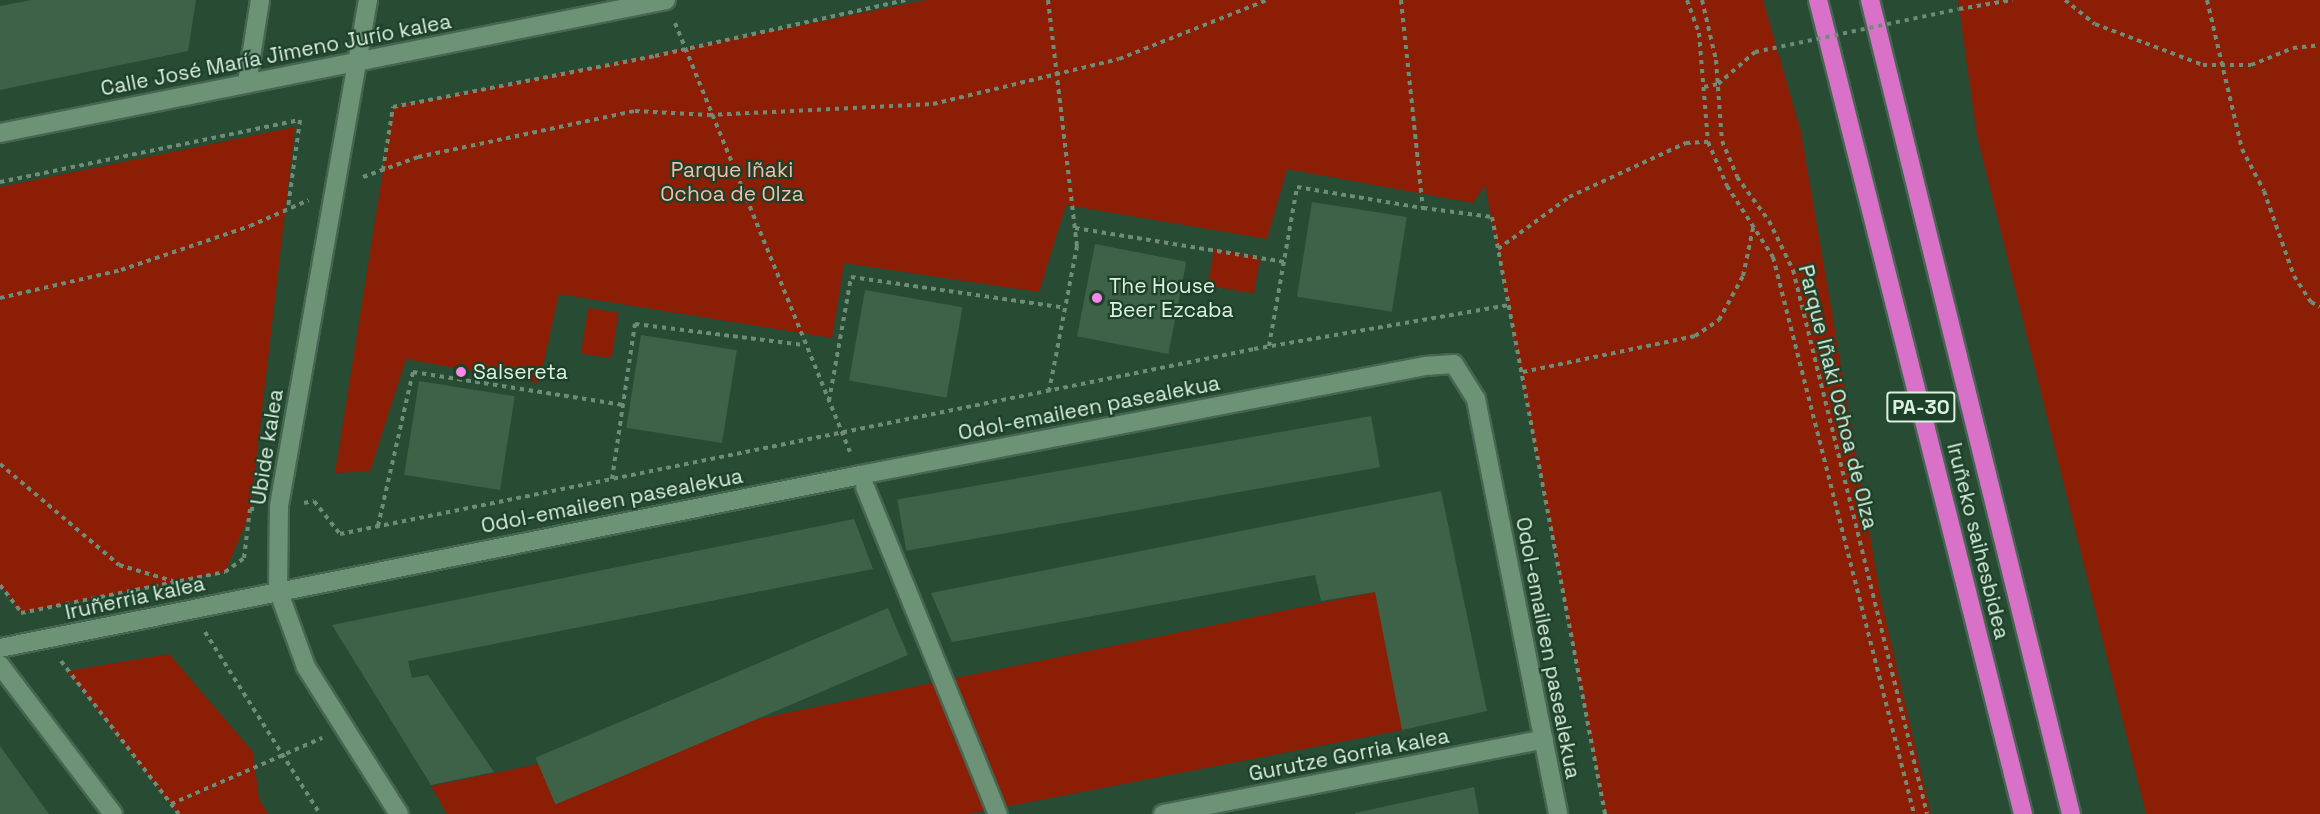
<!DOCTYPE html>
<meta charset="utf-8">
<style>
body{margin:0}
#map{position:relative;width:2320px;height:814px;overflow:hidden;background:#274b33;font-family:"Space Grotesk",sans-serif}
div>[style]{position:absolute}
.green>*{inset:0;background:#8c1e06;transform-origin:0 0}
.building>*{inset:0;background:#3e6248;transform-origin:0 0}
.path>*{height:4px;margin-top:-2px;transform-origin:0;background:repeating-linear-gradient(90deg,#6e8c77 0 4.5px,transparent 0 9px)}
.roads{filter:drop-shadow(2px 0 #476652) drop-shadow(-2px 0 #476652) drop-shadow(0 2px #476652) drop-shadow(0 -2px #476652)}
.minor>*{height:18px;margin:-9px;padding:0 9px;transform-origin:9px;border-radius:9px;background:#6d9377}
.highway>*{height:18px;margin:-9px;padding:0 9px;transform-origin:9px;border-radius:9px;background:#d971c9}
.path-bridge>*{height:4px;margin-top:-2px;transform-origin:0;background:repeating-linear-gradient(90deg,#6e8c77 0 4.5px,transparent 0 9px)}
.dots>*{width:16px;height:16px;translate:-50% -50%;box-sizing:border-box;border:3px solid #1c4028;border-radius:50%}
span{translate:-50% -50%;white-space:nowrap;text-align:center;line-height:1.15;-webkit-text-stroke:4.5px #1c4028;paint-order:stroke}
.shield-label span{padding:2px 4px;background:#1c4028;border:2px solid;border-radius:4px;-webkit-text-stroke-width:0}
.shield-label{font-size:20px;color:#ddf1e2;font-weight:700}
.street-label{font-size:21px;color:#ddf1e2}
.park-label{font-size:21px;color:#f9baab}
.poi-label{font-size:21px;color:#ddf1e2}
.left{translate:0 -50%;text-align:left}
</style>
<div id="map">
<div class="green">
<div style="clip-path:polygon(926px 0,1763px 0,1801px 132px,1881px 600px,1931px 814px,1605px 814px,1485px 185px,1473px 203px,1287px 169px,1267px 239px,1066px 205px,1039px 292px,844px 263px,832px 338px,559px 294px,539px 383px,406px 359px,370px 471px,335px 473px,393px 107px)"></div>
<div style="clip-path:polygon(1958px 0,2320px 0,2320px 814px,2146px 814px,1977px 136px)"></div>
<div style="clip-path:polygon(295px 127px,250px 513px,225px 572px,21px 613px,0 585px,0 187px)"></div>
<div style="left:1214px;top:249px;width:47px;height:37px;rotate:10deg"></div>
<div style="left:588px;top:308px;width:31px;height:46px;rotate:9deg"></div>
<div style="clip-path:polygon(1375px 592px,1402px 730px,968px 814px,447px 814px,431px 786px)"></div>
<div style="clip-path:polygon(169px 654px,253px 752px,259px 799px,268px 814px,178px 814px,67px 671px)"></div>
</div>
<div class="building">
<div style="clip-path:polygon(31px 0,196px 0,188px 51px,0 90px,0 6px)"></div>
<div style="left:1312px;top:202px;width:96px;height:96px;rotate:9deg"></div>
<div style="left:1095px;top:244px;width:93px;height:94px;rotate:11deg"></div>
<div style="left:865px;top:290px;width:99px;height:92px;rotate:10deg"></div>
<div style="left:641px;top:335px;width:97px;height:94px;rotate:9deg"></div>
<div style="left:419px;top:381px;width:97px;height:95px;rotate:9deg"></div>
<div style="left:1371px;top:416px;width:52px;height:481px;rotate:80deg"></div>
<div style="clip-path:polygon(1441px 491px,1487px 711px,1402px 730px,1375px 592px,1321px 601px,1315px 575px,952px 642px,931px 593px)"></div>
<div style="clip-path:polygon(854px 519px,873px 569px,408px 661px,412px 678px,428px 675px,494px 772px,431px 785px,332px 625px)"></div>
<div style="left:888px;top:608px;width:51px;height:383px;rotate:67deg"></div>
<div style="clip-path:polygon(0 746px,49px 814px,0 814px)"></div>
<div style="clip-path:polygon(1474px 787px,1479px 814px,1355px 814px,1355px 813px)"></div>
</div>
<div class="path">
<div style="left:1048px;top:0;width:248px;rotate:83.3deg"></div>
<div style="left:1077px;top:246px;width:148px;rotate:100.9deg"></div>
<div style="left:1401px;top:0;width:209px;rotate:84deg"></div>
<div style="left:1423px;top:208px;width:70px;rotate:7.4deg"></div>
<div style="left:1492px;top:217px;width:608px;rotate:79.28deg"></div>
<div style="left:1687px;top:0;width:35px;rotate:70deg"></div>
<div style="left:1699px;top:33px;width:109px;rotate:85.3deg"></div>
<div style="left:1708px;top:142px;width:48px;rotate:66.6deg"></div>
<div style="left:1727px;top:186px;width:85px;rotate:57.1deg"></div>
<div style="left:1773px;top:257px;width:575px;rotate:75.79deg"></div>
<div style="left:1702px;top:0;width:62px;rotate:76.9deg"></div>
<div style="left:1716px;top:60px;width:81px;rotate:85.8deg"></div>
<div style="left:1722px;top:141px;width:39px;rotate:67deg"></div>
<div style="left:1737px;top:177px;width:54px;rotate:54deg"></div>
<div style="left:1769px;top:221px;width:55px;rotate:63.9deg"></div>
<div style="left:1793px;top:270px;width:560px;rotate:76.16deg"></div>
<div style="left:2065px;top:0;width:38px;rotate:39deg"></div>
<div style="left:2095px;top:24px;width:116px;rotate:20.8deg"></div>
<div style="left:2203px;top:65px;width:48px"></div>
<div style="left:2251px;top:65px;width:45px;rotate:-22deg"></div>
<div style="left:2293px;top:48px;width:27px;rotate:-6deg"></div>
<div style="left:2207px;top:0;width:153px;rotate:76.8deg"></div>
<div style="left:2242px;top:149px;width:47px;rotate:62.4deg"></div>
<div style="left:2264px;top:191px;width:90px;rotate:70.6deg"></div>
<div style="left:2294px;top:276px;width:31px;rotate:57deg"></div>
<div style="left:2311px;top:302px;width:10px;rotate:29deg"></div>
<div style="left:1959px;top:9px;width:54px;rotate:-9.6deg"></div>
<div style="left:675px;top:23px;width:463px;rotate:67.8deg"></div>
<div style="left:1704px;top:87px;width:14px;rotate:-12deg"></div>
<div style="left:1718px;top:84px;width:49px;rotate:-40.9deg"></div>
<div style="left:383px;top:170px;width:64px;rotate:-81deg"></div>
<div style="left:393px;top:107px;width:267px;rotate:-11deg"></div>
<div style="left:655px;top:56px;width:257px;rotate:-12.6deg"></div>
<div style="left:363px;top:177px;width:59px;rotate:-20deg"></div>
<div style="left:418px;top:157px;width:222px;rotate:-12deg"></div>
<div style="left:635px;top:111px;width:74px;rotate:3.1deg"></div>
<div style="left:709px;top:115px;width:224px;rotate:-2.8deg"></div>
<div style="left:933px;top:104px;width:191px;rotate:-13.6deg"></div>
<div style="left:1119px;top:59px;width:159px;rotate:-21.7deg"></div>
<div style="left:0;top:182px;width:306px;rotate:-11.7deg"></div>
<div style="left:300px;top:120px;width:89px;rotate:97.8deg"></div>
<div style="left:1075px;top:228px;width:212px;rotate:9.2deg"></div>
<div style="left:1498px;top:249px;width:88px;rotate:-36.2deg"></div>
<div style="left:1569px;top:197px;width:129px;rotate:-24.8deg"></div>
<div style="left:1686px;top:143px;width:22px;rotate:-3deg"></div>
<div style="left:0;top:298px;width:124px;rotate:-13deg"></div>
<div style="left:121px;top:270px;width:136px;rotate:-18.8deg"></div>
<div style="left:250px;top:226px;width:64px;rotate:-23.8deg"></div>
<div style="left:1269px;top:346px;width:161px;rotate:-80deg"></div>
<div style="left:1297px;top:187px;width:128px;rotate:9.5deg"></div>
<div style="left:1523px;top:372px;width:176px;rotate:-11.8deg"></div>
<div style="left:1695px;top:336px;width:29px;rotate:-34deg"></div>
<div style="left:1719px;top:320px;width:50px;rotate:-61.4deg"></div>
<div style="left:1743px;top:276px;width:53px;rotate:-78.1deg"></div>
<div style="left:829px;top:401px;width:126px;rotate:-79.9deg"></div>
<div style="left:851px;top:277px;width:216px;rotate:8.2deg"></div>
<div style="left:0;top:464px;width:156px;rotate:40.3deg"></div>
<div style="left:119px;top:565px;width:59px;rotate:16.6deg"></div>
<div style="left:612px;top:479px;width:157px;rotate:-81.6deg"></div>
<div style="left:635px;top:324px;width:170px;rotate:7.1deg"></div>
<div style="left:304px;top:503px;width:10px;rotate:-11deg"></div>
<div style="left:314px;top:501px;width:42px;rotate:51.8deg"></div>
<div style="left:340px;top:534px;width:933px;rotate:-11.44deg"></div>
<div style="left:1254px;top:349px;width:259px;rotate:-9.8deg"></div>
<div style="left:378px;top:526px;width:158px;rotate:-77.2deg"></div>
<div style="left:413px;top:372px;width:213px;rotate:8.9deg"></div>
<div style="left:0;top:585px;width:36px;rotate:52deg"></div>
<div style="left:21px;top:613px;width:208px;rotate:-11.4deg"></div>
<div style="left:225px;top:572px;width:24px;rotate:-36deg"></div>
<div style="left:244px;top:558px;width:49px;rotate:-83deg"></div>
<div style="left:250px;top:509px;width:4px"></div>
<div style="left:205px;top:632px;width:215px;rotate:57.7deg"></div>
<div style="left:61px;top:661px;width:193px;rotate:52.4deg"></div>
<div style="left:171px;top:804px;width:165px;rotate:-23.6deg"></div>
</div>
<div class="roads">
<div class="minor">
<div style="left:368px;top:0;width:514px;rotate:99.98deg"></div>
<div style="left:279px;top:506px;width:84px;rotate:90.7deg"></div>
<div style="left:278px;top:590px;width:82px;rotate:70deg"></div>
<div style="left:306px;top:667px;width:174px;rotate:57.7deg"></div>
<div style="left:247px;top:83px;width:84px;rotate:-81.1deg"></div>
<div style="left:0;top:133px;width:679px;rotate:-11.29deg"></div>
<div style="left:865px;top:487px;width:353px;rotate:67.9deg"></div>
<div style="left:0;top:648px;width:877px;rotate:-11.37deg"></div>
<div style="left:860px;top:475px;width:575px;rotate:-10.92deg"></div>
<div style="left:1425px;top:366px;width:29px;rotate:-4deg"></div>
<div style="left:1454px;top:364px;width:41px;rotate:57.8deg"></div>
<div style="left:1476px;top:399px;width:423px;rotate:78.8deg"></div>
<div style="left:0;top:665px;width:187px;rotate:52.8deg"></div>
<div style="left:1163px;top:814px;width:388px;rotate:-11.1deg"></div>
</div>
<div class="highway">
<div style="left:1818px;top:0;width:839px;rotate:75.86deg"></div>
<div style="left:1870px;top:0;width:838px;rotate:76.13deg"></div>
</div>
</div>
<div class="path-bridge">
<div style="left:1755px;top:52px;width:208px;rotate:-11.9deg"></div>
</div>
<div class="dots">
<div style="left:1097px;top:298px;background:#f987e8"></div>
<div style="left:461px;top:372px;background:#f987e8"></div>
</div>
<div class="shield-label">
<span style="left:1921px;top:407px">PA-30</span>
</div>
<div class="street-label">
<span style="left:276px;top:55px;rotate:-11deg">Calle José María Jimeno Jurío kalea</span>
<span style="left:1838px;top:397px;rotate:76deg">Parque Iñaki Ochoa de Olza</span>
<span style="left:1089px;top:408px;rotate:-11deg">Odol-emaileen pasealekua</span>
<span style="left:267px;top:447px;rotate:-81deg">Ubide kalea</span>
<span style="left:612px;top:501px;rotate:-11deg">Odol-emaileen pasealekua</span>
<span style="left:1978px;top:541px;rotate:76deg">Iruñeko saihesbidea</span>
<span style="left:135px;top:598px;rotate:-12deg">Iruñerria kalea</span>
<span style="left:1548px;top:648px;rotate:79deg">Odol-emaileen pasealekua</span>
<span style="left:1349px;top:755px;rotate:-11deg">Gurutze Gorria kalea</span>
</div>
<div class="park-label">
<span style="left:732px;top:182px">Parque Iñaki<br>Ochoa de Olza</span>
</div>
<div class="poi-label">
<span class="left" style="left:1109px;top:298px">The House<br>Beer Ezcaba</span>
<span class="left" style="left:473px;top:372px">Salsereta</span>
</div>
</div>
